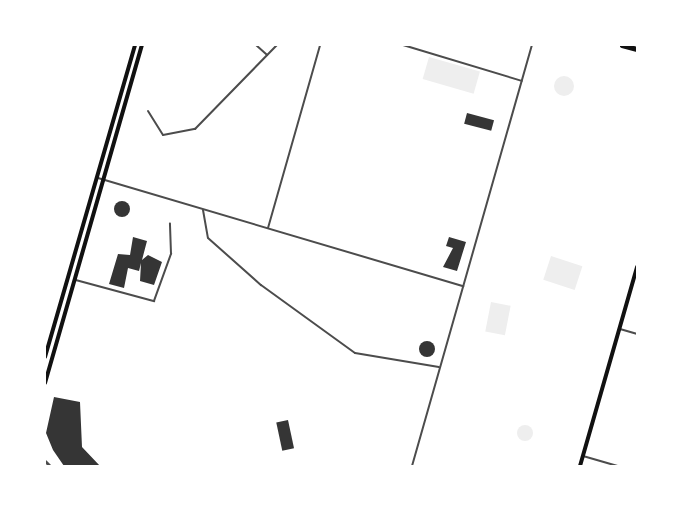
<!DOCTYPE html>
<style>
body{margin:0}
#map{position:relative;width:682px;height:511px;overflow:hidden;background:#fff;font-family:"PT Serif",serif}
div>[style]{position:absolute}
.green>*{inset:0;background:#eee;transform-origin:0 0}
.round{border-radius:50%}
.building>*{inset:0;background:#353535;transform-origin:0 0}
.service>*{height:1.5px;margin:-0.75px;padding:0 0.75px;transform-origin:0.75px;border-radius:0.75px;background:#4c4c4c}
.minor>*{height:2px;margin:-1px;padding:0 1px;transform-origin:1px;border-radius:1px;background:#4c4c4c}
.tertiary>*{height:3px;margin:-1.5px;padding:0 1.5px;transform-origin:1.5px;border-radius:1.5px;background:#4c4c4c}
.secondary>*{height:4px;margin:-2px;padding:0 2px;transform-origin:2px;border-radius:2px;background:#111}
.primary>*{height:4.5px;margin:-2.25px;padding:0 2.25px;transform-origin:2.25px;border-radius:2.25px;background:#111}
span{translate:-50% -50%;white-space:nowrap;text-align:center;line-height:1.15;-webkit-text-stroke:6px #fff;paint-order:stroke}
.frame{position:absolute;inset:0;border:46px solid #fff;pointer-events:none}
</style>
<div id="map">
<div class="green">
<div style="left:429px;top:57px;width:53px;height:23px;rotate:16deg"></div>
<div class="round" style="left:554px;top:76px;width:20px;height:20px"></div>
<div style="left:551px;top:256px;width:33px;height:25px;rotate:18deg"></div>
<div style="left:491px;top:302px;width:20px;height:30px;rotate:11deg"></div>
<div class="round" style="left:517px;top:425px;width:16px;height:16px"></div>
</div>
<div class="building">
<div style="left:467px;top:113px;width:28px;height:11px;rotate:15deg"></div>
<div class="round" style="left:114px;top:201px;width:16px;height:16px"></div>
<div style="clip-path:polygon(133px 237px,147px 241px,142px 260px,148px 255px,162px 262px,154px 285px,140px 281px,141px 263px,139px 271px,128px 268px,124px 288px,109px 284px,118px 254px,130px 255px)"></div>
<div style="clip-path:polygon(449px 237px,466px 242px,457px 271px,443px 267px,453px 248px,446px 246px)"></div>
<div class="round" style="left:419px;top:341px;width:16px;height:16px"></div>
<div style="clip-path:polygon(54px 397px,80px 402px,82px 447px,100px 466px,64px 466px,53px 450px,46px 433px)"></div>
<div style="left:288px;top:420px;width:29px;height:12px;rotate:78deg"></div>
</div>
<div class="service">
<div style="left:76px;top:280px;width:81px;rotate:15.1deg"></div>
<div style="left:154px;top:301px;width:50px;rotate:-70.1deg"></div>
<div style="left:171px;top:254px;width:30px;rotate:-92deg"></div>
</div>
<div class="minor">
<div style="left:256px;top:45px;width:15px;rotate:42deg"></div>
<div style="left:403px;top:45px;width:124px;rotate:16.8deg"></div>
<div style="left:148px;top:111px;width:28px;rotate:58deg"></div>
<div style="left:163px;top:135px;width:33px;rotate:-11deg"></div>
<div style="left:195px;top:129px;width:117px;rotate:-45.7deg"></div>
<div style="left:98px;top:178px;width:381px;rotate:16.5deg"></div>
<div style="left:203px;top:210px;width:28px;rotate:80deg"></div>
<div style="left:208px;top:238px;width:71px;rotate:41.6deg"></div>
<div style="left:261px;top:285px;width:116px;rotate:35.9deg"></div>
<div style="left:355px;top:353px;width:85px;rotate:9.5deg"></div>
<div style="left:268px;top:228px;width:190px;rotate:-74.1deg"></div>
<div style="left:620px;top:329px;width:18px;rotate:16deg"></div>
<div style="left:583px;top:456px;width:36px;rotate:16deg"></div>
<div style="left:412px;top:466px;width:438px;rotate:-74.1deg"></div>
</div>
<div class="tertiary">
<div style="left:45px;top:461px;width:7px;rotate:45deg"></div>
</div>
<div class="secondary">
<div style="left:45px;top:357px;width:325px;rotate:-73.9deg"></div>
<div style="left:45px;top:383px;width:352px;rotate:-74deg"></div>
<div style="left:580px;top:466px;width:207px;rotate:-74deg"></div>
</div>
<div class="primary">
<div style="left:622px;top:45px;width:16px;rotate:15deg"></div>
</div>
<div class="frame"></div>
</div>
